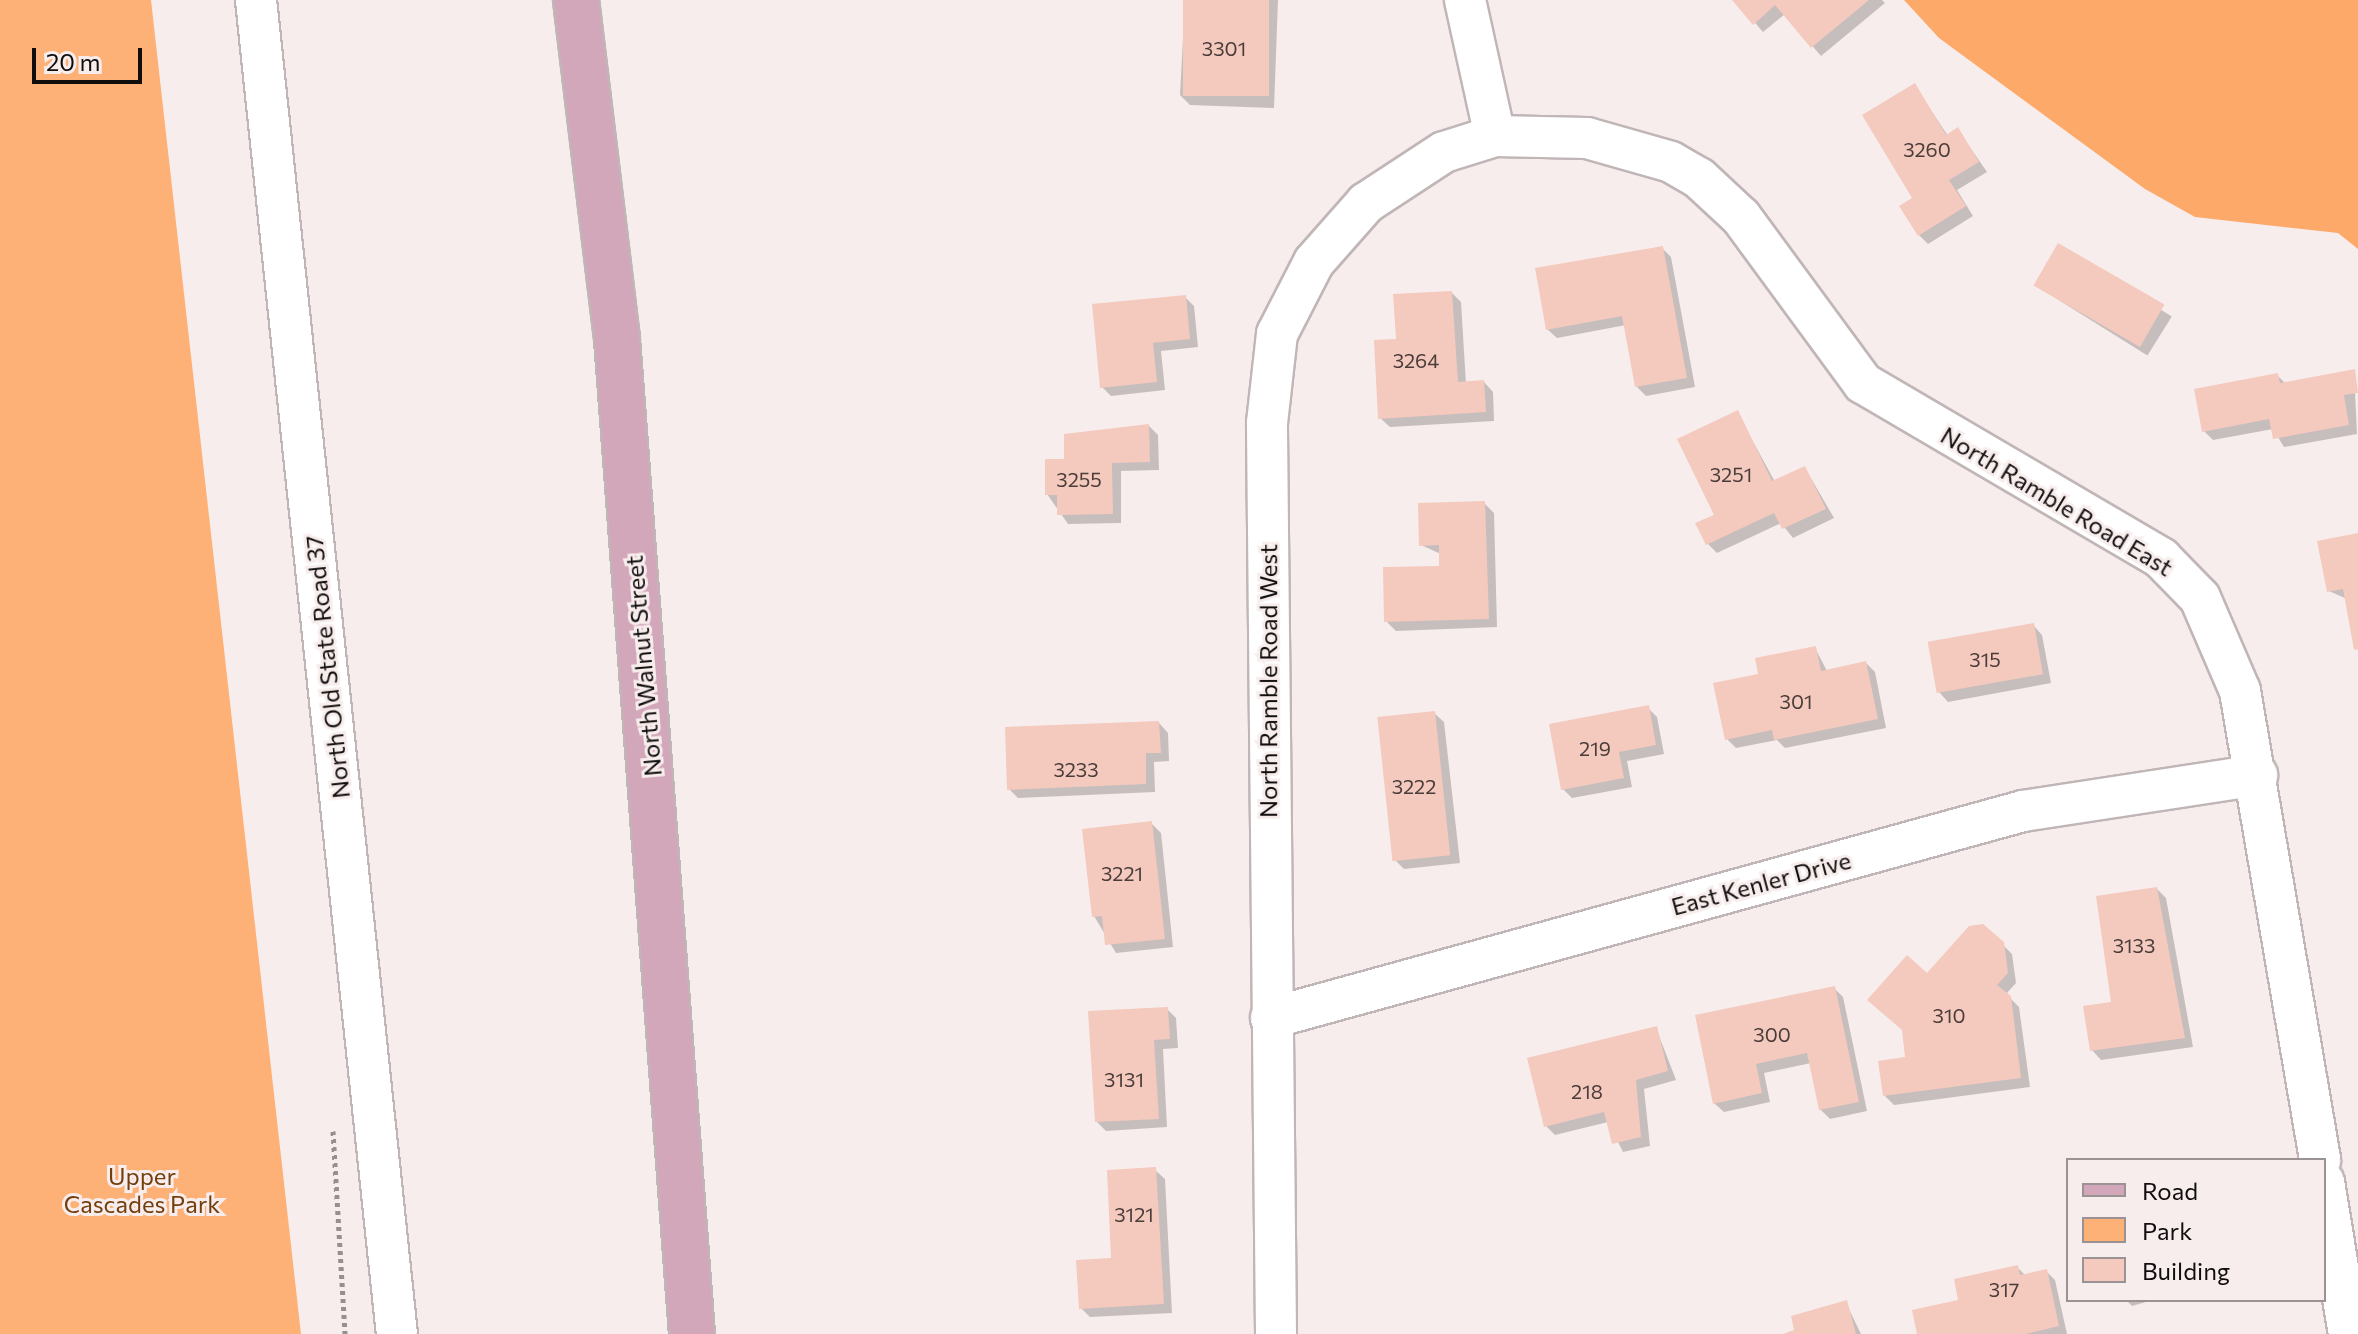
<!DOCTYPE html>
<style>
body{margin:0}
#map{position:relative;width:2358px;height:1334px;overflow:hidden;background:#f8eded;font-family:Commissioner,sans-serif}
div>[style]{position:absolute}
.green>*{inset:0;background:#feb176}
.forest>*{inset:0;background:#fda969}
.shadow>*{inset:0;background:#0003;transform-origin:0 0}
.building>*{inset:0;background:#f4c9be;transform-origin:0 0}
.path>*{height:5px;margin-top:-2.5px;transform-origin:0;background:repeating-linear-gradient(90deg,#968f8f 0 4px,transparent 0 8px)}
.roads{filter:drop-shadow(2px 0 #c1b6b7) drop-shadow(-2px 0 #c1b6b7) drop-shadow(0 2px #c1b6b7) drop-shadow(0 -2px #c1b6b7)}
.minor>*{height:40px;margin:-20px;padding:0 20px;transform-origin:20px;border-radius:20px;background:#fff}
.primary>*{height:44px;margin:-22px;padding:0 22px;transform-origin:22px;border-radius:22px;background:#d3a7ba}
span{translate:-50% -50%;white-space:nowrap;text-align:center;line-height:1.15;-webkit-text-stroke:6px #f8eded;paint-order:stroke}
.number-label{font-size:20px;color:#493c39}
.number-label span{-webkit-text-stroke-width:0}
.street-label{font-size:24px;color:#100d0d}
.park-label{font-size:24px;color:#733e0c}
.legend{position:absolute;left:2066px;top:1158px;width:260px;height:144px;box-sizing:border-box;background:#f8eded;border:2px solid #9b9393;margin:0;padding:10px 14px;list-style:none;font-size:24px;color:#100d0d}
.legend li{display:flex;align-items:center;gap:16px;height:40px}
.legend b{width:40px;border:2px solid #9b9393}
.scale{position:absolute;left:32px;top:48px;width:110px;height:36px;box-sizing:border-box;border:4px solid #100d0d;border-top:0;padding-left:10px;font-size:24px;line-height:28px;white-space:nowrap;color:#100d0d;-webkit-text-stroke:6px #f8eded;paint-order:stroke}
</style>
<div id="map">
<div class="green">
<div style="clip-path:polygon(0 0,151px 0,301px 1334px,0 1334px)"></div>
</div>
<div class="forest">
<div style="clip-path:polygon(1904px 0,2358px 0,2358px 249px,2338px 233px,2195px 217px,2145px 189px,1939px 38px)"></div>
</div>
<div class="shadow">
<div style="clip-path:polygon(1185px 0,1278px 0,1274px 108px,1190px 105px,1180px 95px)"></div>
<div style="clip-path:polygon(1735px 0,1882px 0,1885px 3px,1821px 56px,1785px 14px,1763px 32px)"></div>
<div style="clip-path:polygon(1915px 86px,1948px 136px,1958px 130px,1987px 172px,1957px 190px,1973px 216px,1928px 244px,1919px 235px,1915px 199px)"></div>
<div style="left:2059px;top:246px;width:133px;height:46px;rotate:32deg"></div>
<div style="clip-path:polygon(1662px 248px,1671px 257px,1695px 387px,1646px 396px,1637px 387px,1626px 325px,1557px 338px,1547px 329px)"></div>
<div style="clip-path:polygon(1452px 293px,1461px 302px,1466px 384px,1484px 382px,1493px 392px,1494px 421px,1390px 427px,1380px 418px,1398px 341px)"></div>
<div style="clip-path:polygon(1185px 297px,1194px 306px,1198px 347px,1161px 351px,1165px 390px,1111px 396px,1102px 387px)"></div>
<div style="clip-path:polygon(2354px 371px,2357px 434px,2284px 447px,2273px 429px,2213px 440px,2204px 431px,2277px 375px,2286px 384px)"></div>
<div style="clip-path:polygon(1737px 412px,1775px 482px,1805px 468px,1834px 518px,1793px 538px,1781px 523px,1717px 553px,1708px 544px)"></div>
<div style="clip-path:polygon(1149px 426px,1158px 435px,1159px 470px,1121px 471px,1121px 523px,1068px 524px,1047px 494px,1066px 461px)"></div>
<div style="clip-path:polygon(1484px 503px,1494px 513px,1497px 627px,1396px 631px,1386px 621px,1441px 568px,1441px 554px,1421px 545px)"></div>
<div style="clip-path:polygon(2358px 536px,2358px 651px,2347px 599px,2329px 591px)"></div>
<div style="clip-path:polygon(2033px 625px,2042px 635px,2051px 683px,1948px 702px,1939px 692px)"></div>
<div style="clip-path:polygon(1815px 648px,1827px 671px,1866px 663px,1875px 672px,1886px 728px,1785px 748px,1777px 740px,1736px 748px,1727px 739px,1760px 675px)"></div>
<div style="clip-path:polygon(1648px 708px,1657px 717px,1664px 754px,1627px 761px,1632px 787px,1572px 798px,1563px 789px)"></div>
<div style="clip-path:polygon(1434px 713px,1444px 722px,1460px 863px,1404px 869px,1395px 860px)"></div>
<div style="clip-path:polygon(1159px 723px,1168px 733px,1169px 761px,1154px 762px,1155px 792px,1018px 798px,1009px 789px)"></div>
<div style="clip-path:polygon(1151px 823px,1161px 833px,1173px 947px,1116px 953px,1094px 916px)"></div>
<div style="clip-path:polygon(2157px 889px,2166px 898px,2193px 1047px,2101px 1060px,2092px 1050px)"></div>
<div style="clip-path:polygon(2002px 944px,2012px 954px,2016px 983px,2006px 994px,2019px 1007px,2030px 1087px,1894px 1105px,1885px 1096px,1908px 1059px,1927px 976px)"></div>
<div style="clip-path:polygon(1834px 988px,1843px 997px,1867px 1111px,1830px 1119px,1820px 1109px,1811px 1063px,1764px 1073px,1770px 1102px,1724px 1112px,1714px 1103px)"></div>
<div style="clip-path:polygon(1167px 1009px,1176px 1018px,1178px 1048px,1163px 1049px,1167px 1127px,1106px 1131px,1097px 1122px)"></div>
<div style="clip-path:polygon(1656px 1028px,1676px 1080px,1644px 1089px,1650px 1146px,1623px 1152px,1608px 1122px,1555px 1135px,1546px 1126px)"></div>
<div style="clip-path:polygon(1155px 1170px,1165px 1179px,1172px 1313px,1090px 1317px,1081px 1308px,1114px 1260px)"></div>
<div style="clip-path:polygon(2017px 1267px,2026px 1276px,2046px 1271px,2055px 1280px,2067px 1334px,1919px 1334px)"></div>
<div style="clip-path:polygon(2126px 1300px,2153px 1300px,2132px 1306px)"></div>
<div style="clip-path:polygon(1846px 1303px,1861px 1334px,1787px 1334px)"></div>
</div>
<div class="building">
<div style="left:1183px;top:0;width:86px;height:96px"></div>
<div style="clip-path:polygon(1732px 0,1869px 0,1811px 48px,1775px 5px,1753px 25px)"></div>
<div style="clip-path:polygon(1915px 83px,1946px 135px,1958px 127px,1979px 162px,1949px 180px,1966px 206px,1918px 236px,1899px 206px,1912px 198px,1862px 115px)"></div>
<div style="left:2058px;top:243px;width:123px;height:49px;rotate:30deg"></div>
<div style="clip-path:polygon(1663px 246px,1687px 378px,1635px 387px,1622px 316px,1546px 330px,1535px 268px)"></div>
<div style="clip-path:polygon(1452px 291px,1458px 382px,1484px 380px,1486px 412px,1378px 419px,1374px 340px,1396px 339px,1393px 294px)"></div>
<div style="clip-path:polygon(1186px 295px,1190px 339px,1153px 343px,1157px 382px,1100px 388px,1092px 304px)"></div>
<div style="clip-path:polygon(2355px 369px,2358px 393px,2344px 395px,2349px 425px,2273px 439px,2269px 419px,2202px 432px,2194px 389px,2278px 373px,2280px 383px)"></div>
<div style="clip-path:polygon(1738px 410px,1772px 481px,1805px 466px,1826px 509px,1782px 529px,1774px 513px,1706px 545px,1695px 523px,1714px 515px,1677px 439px)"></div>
<div style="clip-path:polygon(1149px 424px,1150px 462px,1112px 463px,1113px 514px,1057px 515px,1057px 495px,1045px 495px,1045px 459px,1064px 459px,1064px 434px)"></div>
<div style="clip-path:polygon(1485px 501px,1489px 619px,1384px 622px,1383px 567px,1439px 566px,1439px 545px,1419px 546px,1418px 503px)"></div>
<div style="clip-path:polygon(2358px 533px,2358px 649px,2354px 650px,2343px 589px,2327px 592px,2317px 541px)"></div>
<div style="left:2034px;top:623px;width:52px;height:108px;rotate:80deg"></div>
<div style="clip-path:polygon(1816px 646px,1821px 671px,1866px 661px,1878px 719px,1774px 740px,1772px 730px,1725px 740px,1713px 683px,1758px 674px,1755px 658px)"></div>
<div style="clip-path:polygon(1649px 705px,1656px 745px,1619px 752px,1624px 778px,1561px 790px,1549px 724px)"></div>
<div style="left:1435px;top:711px;width:145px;height:58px;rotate:84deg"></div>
<div style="clip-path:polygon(1159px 721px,1161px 753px,1146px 753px,1146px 784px,1007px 790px,1005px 727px)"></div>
<div style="clip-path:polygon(1152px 821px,1165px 939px,1105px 945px,1102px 916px,1092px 917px,1082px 829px)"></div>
<div style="clip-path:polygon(2157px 887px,2185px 1038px,2090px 1051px,2083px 1006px,2111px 1002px,2096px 896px)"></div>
<div style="clip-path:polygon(1983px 924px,2004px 942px,2008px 973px,1997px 985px,2011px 996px,2021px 1078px,1883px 1096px,1878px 1061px,1905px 1057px,1902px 1030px,1867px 1000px,1907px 955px,1927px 973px,1969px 926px)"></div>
<div style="clip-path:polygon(1835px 986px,1859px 1102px,1819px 1110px,1807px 1053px,1756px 1064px,1762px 1093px,1713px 1104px,1695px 1015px)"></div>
<div style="clip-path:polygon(1168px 1007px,1170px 1039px,1154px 1040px,1159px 1119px,1095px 1122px,1088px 1011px)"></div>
<div style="clip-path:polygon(1657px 1026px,1668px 1071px,1636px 1080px,1641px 1137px,1612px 1144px,1604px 1112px,1544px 1127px,1527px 1058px)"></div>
<div style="clip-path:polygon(1156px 1167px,1164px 1304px,1079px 1309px,1076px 1260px,1111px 1258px,1107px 1170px)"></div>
<div style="clip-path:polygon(2018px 1265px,2020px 1275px,2047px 1269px,2059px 1326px,2026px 1334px,1917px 1334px,1912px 1310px,1958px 1300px,1954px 1279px)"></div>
<div style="clip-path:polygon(1847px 1300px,1856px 1334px,1783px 1334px,1794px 1330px,1791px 1316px)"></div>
</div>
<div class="path">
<div style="left:333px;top:1131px;width:203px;rotate:86.6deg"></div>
</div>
<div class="roads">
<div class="minor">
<div style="left:256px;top:0;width:1341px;rotate:83.97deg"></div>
<div style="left:1465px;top:0;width:139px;rotate:77.6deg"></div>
<div style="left:1271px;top:1018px;width:780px;rotate:-15.39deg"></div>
<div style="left:2023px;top:811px;width:237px;rotate:-8.7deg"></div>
<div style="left:2324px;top:1182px;width:154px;rotate:80.7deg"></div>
<div style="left:1276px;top:1334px;width:911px;rotate:-90.57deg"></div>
<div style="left:1267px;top:423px;width:90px;rotate:-83.6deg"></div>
<div style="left:1277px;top:334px;width:81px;rotate:-62.8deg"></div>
<div style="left:1314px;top:262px;width:79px;rotate:-48.6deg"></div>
<div style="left:1366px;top:203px;width:93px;rotate:-33.2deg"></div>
<div style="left:1444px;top:152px;width:53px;rotate:-17.4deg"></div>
<div style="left:1495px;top:136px;width:92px;rotate:1.2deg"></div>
<div style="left:1587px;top:138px;width:87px;rotate:15.9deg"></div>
<div style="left:1671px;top:162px;width:32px;rotate:30deg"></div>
<div style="left:1699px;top:178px;width:57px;rotate:42.9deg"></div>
<div style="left:1741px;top:217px;width:206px;rotate:53.7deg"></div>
<div style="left:1863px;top:383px;width:346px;rotate:30.4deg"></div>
<div style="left:2161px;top:558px;width:56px;rotate:45.7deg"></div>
<div style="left:2200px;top:598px;width:101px;rotate:66.7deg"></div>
<div style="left:2240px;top:691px;width:476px;rotate:80.3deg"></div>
</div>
<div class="primary">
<div style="left:576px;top:0;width:341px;rotate:83.1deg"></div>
<div style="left:617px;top:339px;width:998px;rotate:85.69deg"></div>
</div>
</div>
<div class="number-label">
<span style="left:1224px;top:48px">3301</span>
<span style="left:1927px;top:149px">3260</span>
<span style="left:1416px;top:360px">3264</span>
<span style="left:1731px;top:474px">3251</span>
<span style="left:1079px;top:479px">3255</span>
<span style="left:1985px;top:659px">315</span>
<span style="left:1796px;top:701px">301</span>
<span style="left:1595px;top:748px">219</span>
<span style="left:1076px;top:769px">3233</span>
<span style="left:1414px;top:786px">3222</span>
<span style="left:1122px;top:873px">3221</span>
<span style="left:2134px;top:945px">3133</span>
<span style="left:1949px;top:1015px">310</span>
<span style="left:1772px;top:1034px">300</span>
<span style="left:1124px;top:1079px">3131</span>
<span style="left:1587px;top:1091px">218</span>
<span style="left:1134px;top:1214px">3121</span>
<span style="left:2004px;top:1289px">317</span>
</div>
<div class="street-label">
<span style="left:2057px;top:501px;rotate:31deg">North Ramble Road East</span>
<span style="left:643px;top:666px;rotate:-95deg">North Walnut Street</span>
<span style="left:327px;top:667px;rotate:-96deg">North Old State Road 37</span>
<span style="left:1268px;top:681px;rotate:-90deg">North Ramble Road West</span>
<span style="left:1761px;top:883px;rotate:-15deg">East Kenler Drive</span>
</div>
<div class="park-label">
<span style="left:142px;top:1190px">Upper<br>Cascades Park</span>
</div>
<ul class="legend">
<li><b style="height:10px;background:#d3a7ba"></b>Road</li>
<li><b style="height:22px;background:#feb176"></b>Park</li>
<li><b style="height:22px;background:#f4c9be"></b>Building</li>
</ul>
<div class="scale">20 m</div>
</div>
